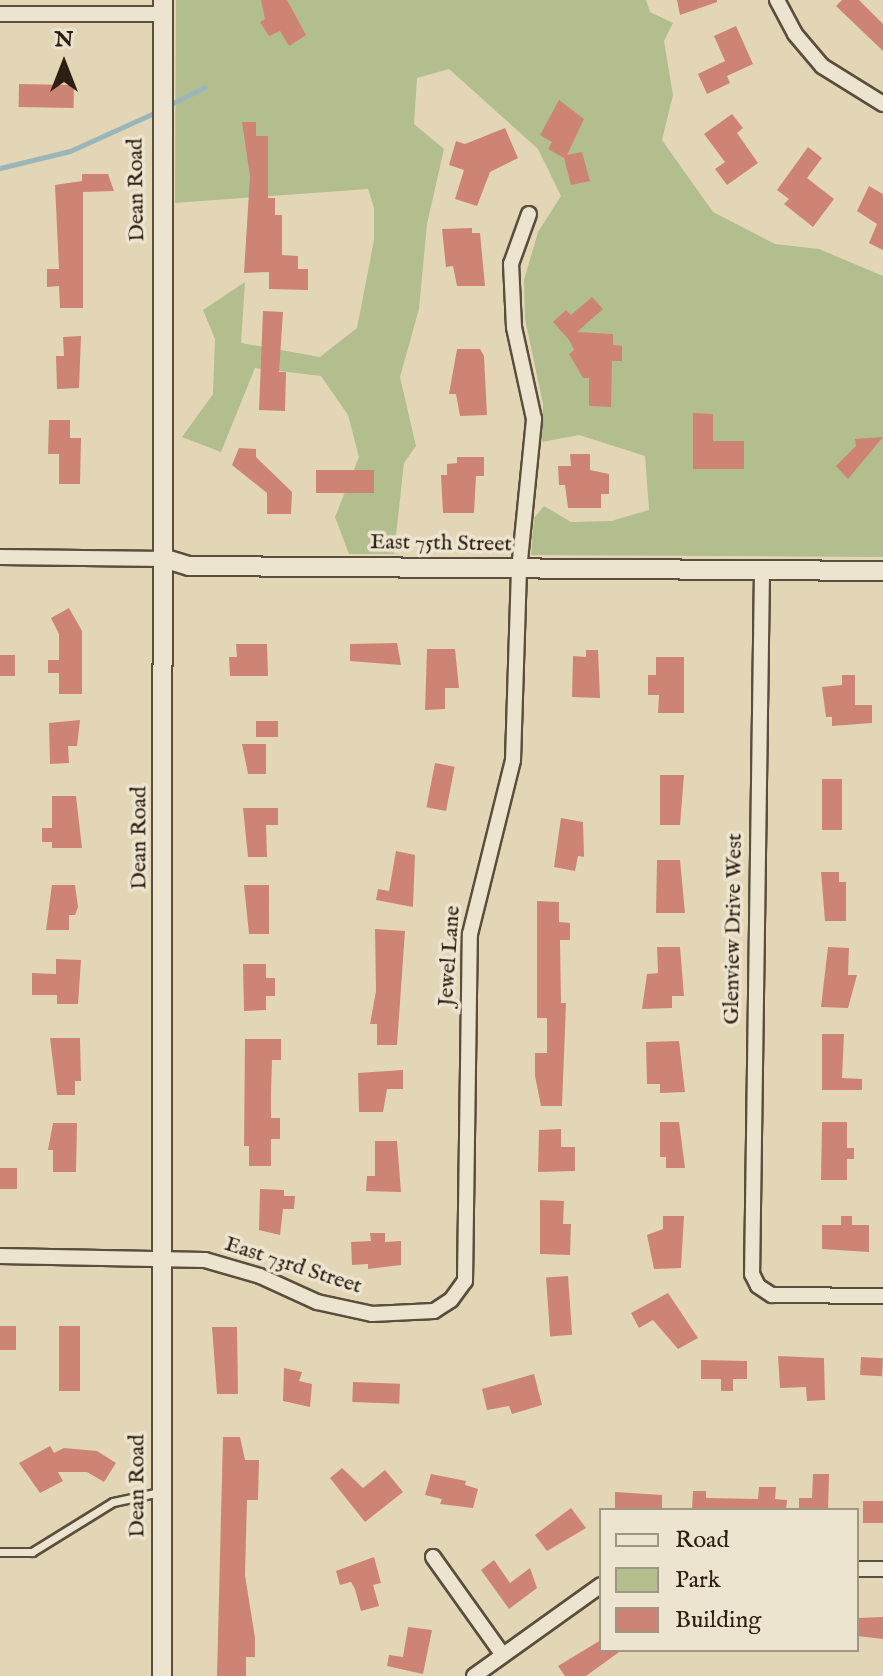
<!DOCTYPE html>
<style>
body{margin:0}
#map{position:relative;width:883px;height:1676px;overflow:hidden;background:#e3d6b7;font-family:"IM FELL English",serif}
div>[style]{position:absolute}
.green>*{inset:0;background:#b3be8f}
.stream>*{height:5px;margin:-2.5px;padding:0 2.5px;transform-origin:2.5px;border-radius:2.5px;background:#9ab6b9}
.building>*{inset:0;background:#cd8474;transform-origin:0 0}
.roads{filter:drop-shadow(2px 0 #5a4e3c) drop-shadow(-2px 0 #5a4e3c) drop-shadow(0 2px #5a4e3c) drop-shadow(0 -2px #5a4e3c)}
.service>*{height:7px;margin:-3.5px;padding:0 3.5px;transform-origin:3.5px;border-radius:3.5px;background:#ede4d0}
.minor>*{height:14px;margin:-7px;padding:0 7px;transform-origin:7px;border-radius:7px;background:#ede4d0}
.tertiary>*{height:18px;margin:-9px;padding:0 9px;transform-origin:9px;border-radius:9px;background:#ede4d0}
span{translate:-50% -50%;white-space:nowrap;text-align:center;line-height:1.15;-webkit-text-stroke:7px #ede4d0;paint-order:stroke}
.street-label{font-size:22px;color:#2d2013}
.legend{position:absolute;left:599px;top:1508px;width:260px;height:144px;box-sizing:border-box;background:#ede4d0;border:2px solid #a09684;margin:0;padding:10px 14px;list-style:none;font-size:24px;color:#2d2013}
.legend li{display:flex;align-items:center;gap:16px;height:40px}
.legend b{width:40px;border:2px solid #a09684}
.north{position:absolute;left:24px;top:24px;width:80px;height:80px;-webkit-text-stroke:6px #ede4d0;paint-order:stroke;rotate:0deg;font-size:22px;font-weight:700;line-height:32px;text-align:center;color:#2d2013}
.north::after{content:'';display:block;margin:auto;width:28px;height:36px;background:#2d2013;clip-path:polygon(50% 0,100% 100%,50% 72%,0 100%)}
</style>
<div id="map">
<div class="green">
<div style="clip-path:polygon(176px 0,646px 0,650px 12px,673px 23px,664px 41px,673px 95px,662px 140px,713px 212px,775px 244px,819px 249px,883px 276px,883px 557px,531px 555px,534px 518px,544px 506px,571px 522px,611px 521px,649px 510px,645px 456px,579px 435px,542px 442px,543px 404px,525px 319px,524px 280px,538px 232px,561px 196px,538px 149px,449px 69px,417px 78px,414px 124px,444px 149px,427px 224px,419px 309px,400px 377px,416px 446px,404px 463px,394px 554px,349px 554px,335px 517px,359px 457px,348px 415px,321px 376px,255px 368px,221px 452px,182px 437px,213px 394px,215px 339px,203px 310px,245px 282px,241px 343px,320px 357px,357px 328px,374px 240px,374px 208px,368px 189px,175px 203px)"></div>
</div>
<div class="stream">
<div style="left:167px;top:106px;width:42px;rotate:-26.6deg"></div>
<div style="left:0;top:168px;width:72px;rotate:-13.7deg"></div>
<div style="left:70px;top:151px;width:97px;rotate:-24.4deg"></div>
</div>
<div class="building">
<div style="clip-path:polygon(261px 0,287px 0,306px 35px,289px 46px,280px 31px,269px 36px,260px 22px,265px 19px)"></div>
<div style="clip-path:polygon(677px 0,717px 0,717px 2px,680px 15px)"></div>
<div style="clip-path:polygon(842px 0,859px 0,883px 24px,883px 51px,836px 6px)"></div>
<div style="clip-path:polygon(736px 26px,753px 64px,727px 76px,730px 83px,707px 94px,698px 74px,725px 61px,714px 36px)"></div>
<div style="left:19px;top:84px;width:55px;height:23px;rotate:1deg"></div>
<div style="clip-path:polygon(559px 100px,584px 119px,567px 155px,582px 152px,590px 181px,571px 185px,564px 158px,548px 149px,552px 142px,540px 135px)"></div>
<div style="clip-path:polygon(732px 114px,743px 128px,737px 133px,758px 163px,727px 185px,715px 169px,725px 162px,704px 134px)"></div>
<div style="clip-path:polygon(242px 122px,256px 122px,256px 136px,268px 136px,268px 198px,275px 198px,275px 215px,282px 215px,282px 255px,298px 256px,298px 269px,308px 269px,308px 290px,269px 289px,269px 272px,244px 273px,250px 176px)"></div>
<div style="clip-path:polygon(505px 128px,518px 158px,490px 172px,477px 206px,455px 199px,464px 170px,449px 165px,456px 141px,465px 144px)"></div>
<div style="clip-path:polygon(808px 147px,822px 158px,807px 178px,834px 199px,813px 227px,784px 204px,789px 199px,777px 190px)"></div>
<div style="clip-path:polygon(82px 174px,108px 174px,114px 191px,83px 192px,83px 308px,60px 308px,59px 286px,47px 287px,47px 269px,59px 269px,55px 185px,82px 181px)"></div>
<div style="clip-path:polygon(869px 186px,883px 194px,883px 250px,869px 243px,877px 224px,857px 211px)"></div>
<div style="clip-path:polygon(472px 228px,472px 233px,480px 233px,485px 286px,457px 286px,453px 266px,446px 267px,442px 229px)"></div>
<div style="clip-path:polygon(592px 297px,603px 309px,577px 332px,613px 334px,613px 345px,622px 346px,622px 361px,612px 361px,611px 407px,589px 406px,589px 378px,583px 378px,569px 354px,574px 350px,569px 340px,553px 322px,566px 310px,571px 315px)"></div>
<div style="clip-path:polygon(263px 311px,283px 312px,279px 372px,286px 372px,285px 411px,259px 410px)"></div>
<div style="clip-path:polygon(81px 336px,79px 388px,57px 389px,56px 356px,64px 356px,63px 337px)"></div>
<div style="clip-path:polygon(457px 349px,480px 349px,484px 356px,487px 415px,460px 416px,456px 394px,449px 394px)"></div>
<div style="clip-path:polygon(693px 413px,713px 414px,713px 441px,744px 441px,744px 469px,693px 469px)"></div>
<div style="clip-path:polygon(49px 420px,70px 420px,70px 438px,81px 438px,80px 484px,59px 484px,59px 454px,48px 454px)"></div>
<div style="clip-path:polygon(883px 437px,848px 479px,836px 466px,856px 446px,855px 439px)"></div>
<div style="clip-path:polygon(239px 448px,256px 449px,256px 457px,292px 492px,291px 514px,267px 514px,267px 493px,232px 465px)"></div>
<div style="clip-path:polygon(570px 454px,590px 454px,590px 470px,609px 474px,609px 494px,601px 494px,601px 508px,568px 508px,565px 485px,559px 485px,558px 466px,571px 466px)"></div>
<div style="clip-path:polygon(457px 457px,484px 457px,484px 476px,476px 476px,474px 513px,443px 513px,441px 475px,447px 475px,447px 464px,457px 463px)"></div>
<div style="left:374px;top:470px;width:23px;height:58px;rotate:90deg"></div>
<div style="clip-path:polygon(69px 608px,82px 631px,82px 694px,59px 694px,59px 673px,48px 673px,48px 660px,59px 660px,59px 634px,51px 618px)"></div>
<div style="clip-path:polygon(397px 643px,401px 665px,350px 661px,350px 644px)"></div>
<div style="clip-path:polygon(236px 644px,267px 644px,268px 676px,230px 676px,229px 657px,237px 657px)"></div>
<div style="clip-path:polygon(427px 649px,455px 649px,459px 688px,445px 688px,445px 709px,425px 710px)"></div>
<div style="clip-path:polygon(586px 650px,598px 650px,600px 698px,572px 697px,573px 656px,586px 657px)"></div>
<div style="left:0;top:655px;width:15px;height:21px"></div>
<div style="clip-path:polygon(656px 657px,684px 657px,684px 713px,658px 713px,659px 695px,648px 695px,648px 675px,656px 675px)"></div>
<div style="clip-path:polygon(842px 675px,855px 675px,855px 705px,872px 705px,872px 723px,832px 726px,832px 717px,826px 717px,822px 687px,842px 685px)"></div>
<div style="clip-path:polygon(80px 720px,77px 746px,68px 746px,69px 763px,50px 764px,49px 723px)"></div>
<div style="left:256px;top:721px;width:22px;height:16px"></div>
<div style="clip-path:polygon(242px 744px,266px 744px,266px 774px,248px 774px)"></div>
<div style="left:435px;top:763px;width:20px;height:45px;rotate:11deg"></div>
<div style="clip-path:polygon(660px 775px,684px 775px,680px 825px,660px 825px)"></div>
<div style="left:822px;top:779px;width:20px;height:51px"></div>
<div style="clip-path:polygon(52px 796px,76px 796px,82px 848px,52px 848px,52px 842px,42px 842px,42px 828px,52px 828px)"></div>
<div style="clip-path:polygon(243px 808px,278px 808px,278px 825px,266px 825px,267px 857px,248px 857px)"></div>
<div style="clip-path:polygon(561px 818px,583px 822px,584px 857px,578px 856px,575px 871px,554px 867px)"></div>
<div style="clip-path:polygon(396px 851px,415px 855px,413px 907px,376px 900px,378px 889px,389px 891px)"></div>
<div style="clip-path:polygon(657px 860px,680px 860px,685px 913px,656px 913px)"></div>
<div style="clip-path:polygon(821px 872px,839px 872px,839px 882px,846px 882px,846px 921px,825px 921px)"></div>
<div style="clip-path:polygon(52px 885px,75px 885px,78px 907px,75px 915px,69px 915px,69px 930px,46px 930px)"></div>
<div style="clip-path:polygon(244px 885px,269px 885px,269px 934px,249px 934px)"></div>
<div style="clip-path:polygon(537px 901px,559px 902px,559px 922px,570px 923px,570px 940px,560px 940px,561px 1003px,566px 1003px,562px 1106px,541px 1106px,535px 1076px,535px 1053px,547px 1053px,547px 1018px,537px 1018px)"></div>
<div style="clip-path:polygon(375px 929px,405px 931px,397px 1045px,377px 1045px,377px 1024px,370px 1024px,376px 991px)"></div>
<div style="clip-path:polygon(657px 947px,680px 947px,684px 996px,672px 996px,672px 1008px,642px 1009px,647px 974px,658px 973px)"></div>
<div style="clip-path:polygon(828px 947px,849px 948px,848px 975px,857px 975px,848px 1008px,821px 1007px)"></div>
<div style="clip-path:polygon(56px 959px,81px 960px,78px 1004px,57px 1004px,57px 995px,32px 995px,32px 973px,56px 974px)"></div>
<div style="clip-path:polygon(243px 964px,266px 964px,266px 978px,275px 978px,275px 996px,266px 996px,266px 1010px,244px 1011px)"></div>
<div style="clip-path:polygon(822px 1034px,844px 1034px,842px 1078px,862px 1079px,862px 1090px,822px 1090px)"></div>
<div style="clip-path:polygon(50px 1038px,80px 1038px,81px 1081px,75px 1081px,75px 1095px,57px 1095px)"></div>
<div style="clip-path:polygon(245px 1039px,281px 1039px,281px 1060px,272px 1060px,271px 1092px,271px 1118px,280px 1118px,280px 1139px,271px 1139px,271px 1166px,249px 1166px,249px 1146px,244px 1146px)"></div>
<div style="clip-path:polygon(679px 1041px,685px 1092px,660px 1093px,660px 1084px,647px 1084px,646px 1042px)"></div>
<div style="clip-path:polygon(403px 1070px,403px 1089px,387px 1089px,383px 1112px,359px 1112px,358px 1073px)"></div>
<div style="clip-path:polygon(660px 1122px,679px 1122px,685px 1168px,666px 1168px,666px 1157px,660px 1157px)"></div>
<div style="clip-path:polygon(822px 1122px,847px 1122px,847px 1148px,854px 1148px,854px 1159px,847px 1159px,847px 1180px,821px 1180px)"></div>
<div style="clip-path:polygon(53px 1123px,77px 1123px,76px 1172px,53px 1172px,53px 1150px,48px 1150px)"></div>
<div style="clip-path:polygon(561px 1129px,561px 1147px,575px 1147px,575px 1171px,538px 1172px,539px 1130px)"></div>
<div style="clip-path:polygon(375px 1141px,397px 1141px,401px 1192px,366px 1191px,367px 1176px,375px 1176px)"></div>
<div style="left:0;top:1168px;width:17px;height:21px"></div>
<div style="clip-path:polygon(260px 1189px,284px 1190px,284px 1196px,295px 1196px,294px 1209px,283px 1209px,280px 1235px,259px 1230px)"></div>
<div style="clip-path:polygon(540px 1200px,564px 1201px,563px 1224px,571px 1224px,570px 1255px,540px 1254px)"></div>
<div style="clip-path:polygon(663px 1216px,684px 1216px,681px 1268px,654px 1269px,647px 1235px,663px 1229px)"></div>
<div style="clip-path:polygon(841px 1216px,852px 1216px,852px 1225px,869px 1225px,869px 1252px,822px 1249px,822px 1225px,841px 1225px)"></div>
<div style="clip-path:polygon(370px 1233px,385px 1233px,385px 1242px,401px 1241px,401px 1265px,368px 1269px,368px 1264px,352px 1265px,351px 1242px,371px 1241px)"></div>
<div style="left:568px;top:1276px;width:59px;height:22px;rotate:86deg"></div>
<div style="clip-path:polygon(668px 1293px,698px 1338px,678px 1349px,653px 1320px,639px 1328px,631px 1313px)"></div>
<div style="left:0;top:1326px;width:16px;height:24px"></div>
<div style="left:59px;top:1326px;width:21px;height:65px"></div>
<div style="clip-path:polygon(212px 1327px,237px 1327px,238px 1394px,217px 1394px)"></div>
<div style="clip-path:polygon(778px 1356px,824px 1358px,825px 1400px,807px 1401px,806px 1387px,780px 1388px)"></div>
<div style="left:861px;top:1357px;width:22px;height:18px;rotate:3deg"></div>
<div style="clip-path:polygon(701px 1360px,747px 1361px,747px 1379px,733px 1379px,733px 1391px,721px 1391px,721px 1379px,701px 1379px)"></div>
<div style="clip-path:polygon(284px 1368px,302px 1372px,299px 1381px,312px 1384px,310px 1407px,283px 1401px)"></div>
<div style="clip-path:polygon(534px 1374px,542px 1405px,512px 1414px,509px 1406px,487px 1410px,482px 1389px)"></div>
<div style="left:353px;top:1382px;width:47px;height:20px;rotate:2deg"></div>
<div style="clip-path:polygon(223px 1437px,240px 1437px,245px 1460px,259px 1460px,258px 1500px,247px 1500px,245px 1575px,255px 1638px,255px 1657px,246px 1657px,246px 1676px,217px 1676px)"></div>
<div style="clip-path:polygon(50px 1446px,54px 1453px,64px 1448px,97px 1451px,116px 1463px,104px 1482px,87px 1472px,58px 1472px,63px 1481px,40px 1493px,19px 1463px)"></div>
<div style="clip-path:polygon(342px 1468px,363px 1488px,385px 1470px,403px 1492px,365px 1522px,330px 1478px)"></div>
<div style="clip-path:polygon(431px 1474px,466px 1481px,465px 1485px,478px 1489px,473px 1508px,440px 1504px,442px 1499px,425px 1495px)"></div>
<div style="clip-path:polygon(813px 1474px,829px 1474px,828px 1510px,799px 1510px,799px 1498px,812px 1498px)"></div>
<div style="clip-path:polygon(759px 1487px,776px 1487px,775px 1499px,787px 1500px,786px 1510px,692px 1510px,693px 1491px,706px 1491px,706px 1498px,758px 1499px)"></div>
<div style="clip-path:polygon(615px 1492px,662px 1495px,662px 1510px,615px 1510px)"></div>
<div style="left:863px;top:1501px;width:20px;height:22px"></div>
<div style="clip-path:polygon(571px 1508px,586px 1528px,547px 1551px,535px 1535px)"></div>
<div style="clip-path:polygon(374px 1557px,381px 1583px,373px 1585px,379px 1606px,361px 1611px,355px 1589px,351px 1582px,340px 1585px,336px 1571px)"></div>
<div style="clip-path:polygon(494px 1560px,510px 1583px,530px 1568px,537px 1588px,509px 1609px,481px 1570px)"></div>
<div style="clip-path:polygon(883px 1617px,883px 1639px,857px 1636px,857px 1618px)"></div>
<div style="clip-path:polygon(408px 1627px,432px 1630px,423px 1674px,387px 1666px,389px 1655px,403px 1657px)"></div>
<div style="clip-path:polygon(601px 1640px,601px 1650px,622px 1650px,586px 1676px,565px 1676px,558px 1666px)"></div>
</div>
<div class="roads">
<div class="service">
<div style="left:0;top:1552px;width:32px"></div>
<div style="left:32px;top:1552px;width:95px;rotate:-31.7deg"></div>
<div style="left:113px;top:1502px;width:48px;rotate:-12deg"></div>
</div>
<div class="minor">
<div style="left:777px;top:0;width:38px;rotate:62deg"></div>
<div style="left:795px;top:34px;width:42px;rotate:49.8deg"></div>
<div style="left:822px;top:66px;width:72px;rotate:31.9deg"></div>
<div style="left:0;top:14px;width:162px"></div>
<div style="left:0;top:557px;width:166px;rotate:0.7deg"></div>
<div style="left:762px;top:571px;width:703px;rotate:90.81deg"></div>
<div style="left:752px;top:1274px;width:13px;rotate:63deg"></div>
<div style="left:758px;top:1286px;width:17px;rotate:33deg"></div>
<div style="left:772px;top:1295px;width:111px;rotate:0.5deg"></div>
<div style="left:0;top:1256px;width:205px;rotate:1.1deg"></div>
<div style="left:205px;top:1260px;width:57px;rotate:16.2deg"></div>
<div style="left:260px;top:1276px;width:63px;rotate:24.5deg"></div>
<div style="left:317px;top:1302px;width:56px;rotate:12.3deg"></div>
<div style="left:372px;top:1314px;width:62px;rotate:-2.8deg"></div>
<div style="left:434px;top:1311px;width:20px;rotate:-33deg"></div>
<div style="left:451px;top:1300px;width:24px;rotate:-54deg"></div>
<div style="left:465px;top:1281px;width:347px;rotate:-89.2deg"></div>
<div style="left:470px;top:934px;width:179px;rotate:-76.1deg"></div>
<div style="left:513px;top:760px;width:190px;rotate:-88.2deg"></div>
<div style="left:519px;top:570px;width:152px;rotate:-84.3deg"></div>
<div style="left:534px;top:419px;width:94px;rotate:-102.3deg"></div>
<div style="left:514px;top:327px;width:63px;rotate:-92.7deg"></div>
<div style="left:511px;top:264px;width:53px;rotate:-70.2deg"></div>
<div style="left:433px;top:1557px;width:120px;rotate:54.5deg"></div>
<div style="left:857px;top:1569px;width:26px"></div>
<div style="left:474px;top:1676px;width:156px;rotate:-35.6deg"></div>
</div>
<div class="tertiary">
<div style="left:166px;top:559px;width:24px;rotate:17deg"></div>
<div style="left:189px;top:566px;width:694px;rotate:0.41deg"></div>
<div style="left:162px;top:1676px;width:1676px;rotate:-89.97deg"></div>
</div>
</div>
<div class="street-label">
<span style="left:137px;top:190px;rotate:-91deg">Dean Road</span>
<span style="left:441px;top:544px;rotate:1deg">East 75th Street</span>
<span style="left:140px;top:838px;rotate:-90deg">Dean Road</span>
<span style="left:734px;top:929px;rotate:-89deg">Glenview Drive West</span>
<span style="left:450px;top:956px;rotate:-86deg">Jewel Lane</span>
<span style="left:293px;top:1266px;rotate:18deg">East 73rd Street</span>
<span style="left:138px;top:1486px;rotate:-90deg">Dean Road</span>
</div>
<ul class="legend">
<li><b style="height:10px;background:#ede4d0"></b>Road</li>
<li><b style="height:22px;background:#b3be8f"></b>Park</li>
<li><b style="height:22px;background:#cd8474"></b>Building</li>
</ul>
<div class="north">N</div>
</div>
